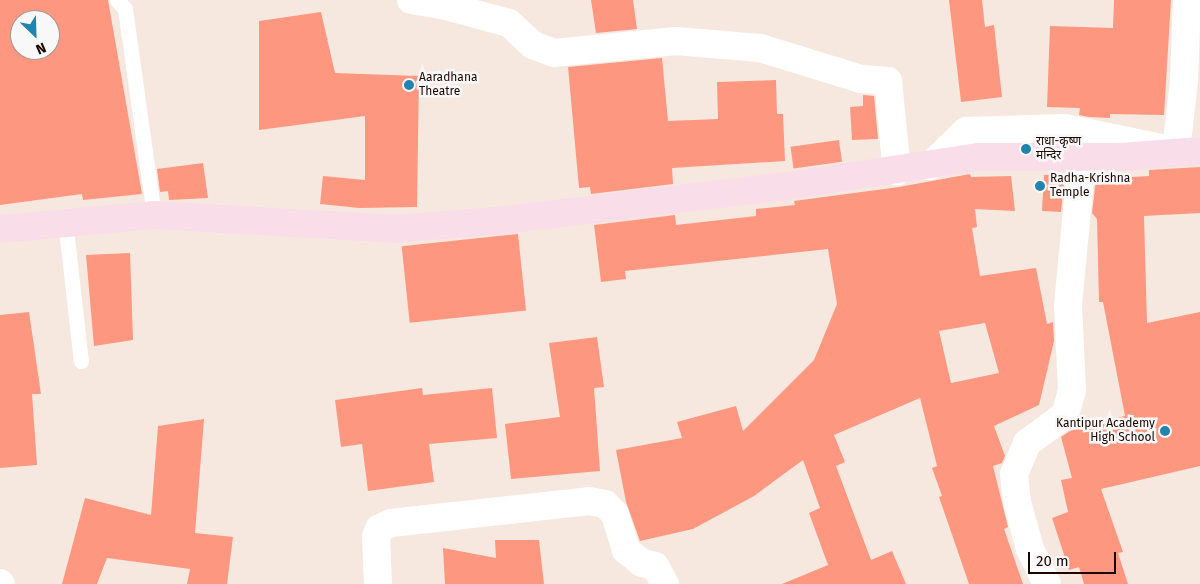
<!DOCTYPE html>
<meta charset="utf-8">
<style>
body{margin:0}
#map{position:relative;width:1200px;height:584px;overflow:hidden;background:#f7e8df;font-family:"Fira Sans","Noto Sans Devanagari",sans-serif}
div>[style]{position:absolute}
.building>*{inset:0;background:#fd9780;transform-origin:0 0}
.lane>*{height:15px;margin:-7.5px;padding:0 7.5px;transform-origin:7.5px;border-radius:7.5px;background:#fff}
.street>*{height:28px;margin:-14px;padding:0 14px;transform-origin:14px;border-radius:14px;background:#fff}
.secondary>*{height:28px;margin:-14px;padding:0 14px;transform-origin:14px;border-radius:14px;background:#f9dee9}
.dots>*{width:14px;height:14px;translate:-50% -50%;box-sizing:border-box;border:2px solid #f8f8f8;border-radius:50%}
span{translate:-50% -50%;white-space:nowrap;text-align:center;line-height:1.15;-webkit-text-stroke:5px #f8f8f8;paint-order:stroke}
.poi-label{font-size:12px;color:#1d0500}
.left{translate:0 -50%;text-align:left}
.right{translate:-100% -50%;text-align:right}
.north{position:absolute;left:10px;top:10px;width:50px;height:50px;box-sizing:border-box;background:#f8f8f8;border:1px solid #a09795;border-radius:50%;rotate:156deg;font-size:14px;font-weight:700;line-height:20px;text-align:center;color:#1d0500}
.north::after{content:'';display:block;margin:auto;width:18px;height:22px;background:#2283ae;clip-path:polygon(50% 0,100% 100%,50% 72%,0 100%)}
.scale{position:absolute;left:1028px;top:552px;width:88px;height:22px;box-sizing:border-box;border:2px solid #1d0500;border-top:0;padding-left:6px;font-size:15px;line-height:18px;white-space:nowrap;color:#1d0500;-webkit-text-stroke:4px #f8f8f8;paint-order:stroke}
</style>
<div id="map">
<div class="building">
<div style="clip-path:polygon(evenodd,0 0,108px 0,142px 194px,83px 200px,82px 194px,0 205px,0 0,20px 20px,50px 20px,50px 50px,20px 50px,20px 20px)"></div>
<div style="clip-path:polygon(591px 0,633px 0,637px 29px,596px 33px)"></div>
<div style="clip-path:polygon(949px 0,982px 0,985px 27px,994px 25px,1002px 97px,961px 102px)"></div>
<div style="clip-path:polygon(1114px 0,1171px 0,1164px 115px,1110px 114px,1110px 118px,1089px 117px,1079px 115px,1080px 108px,1047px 107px,1050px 26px,1113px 28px)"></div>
<div style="clip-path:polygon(321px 12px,335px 73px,419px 76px,417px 207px,359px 208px,320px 204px,323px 176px,365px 180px,365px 116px,259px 130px,259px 21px)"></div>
<div style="clip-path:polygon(662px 58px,668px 121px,718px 119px,717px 82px,776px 80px,777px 114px,783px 114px,785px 161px,672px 168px,673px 184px,591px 194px,590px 187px,579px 188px,568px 67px)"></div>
<div style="clip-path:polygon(863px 95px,874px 96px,878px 139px,852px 140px,850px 107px,863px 106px)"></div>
<div style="left:839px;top:140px;width:22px;height:49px;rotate:82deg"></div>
<div style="clip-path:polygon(203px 163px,208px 198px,169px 200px,168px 191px,160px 192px,157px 169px)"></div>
<div style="clip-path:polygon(1200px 167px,1200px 213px,1144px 216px,1147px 323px,1200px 312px,1200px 466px,1101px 489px,1123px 552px,1118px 553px,1128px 584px,1084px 584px,1079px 567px,1069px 570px,1052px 518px,1068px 512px,1061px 480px,1072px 478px,1061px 437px,1070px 431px,1125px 416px,1103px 302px,1099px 302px,1097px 219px,1092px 213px,1096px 179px,1149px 176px,1149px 170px)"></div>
<div style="clip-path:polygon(evenodd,970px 174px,971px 177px,1011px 176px,1015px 211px,975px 209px,977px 227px,972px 228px,980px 276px,1036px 268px,1047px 324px,1053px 322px,1054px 341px,1039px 405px,994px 426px,1005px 456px,1002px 463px,993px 466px,1008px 527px,1004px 529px,1023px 584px,969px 584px,939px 497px,942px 496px,932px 468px,937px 466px,920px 398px,834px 435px,845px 462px,836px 466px,871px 560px,892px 551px,906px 584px,782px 584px,828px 565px,809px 513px,820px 508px,803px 460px,754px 496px,693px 529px,640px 541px,626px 502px,616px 450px,682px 438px,677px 422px,736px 406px,743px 431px,814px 360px,837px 304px,828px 249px,625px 271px,626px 279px,601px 282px,594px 225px,675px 215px,676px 225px,756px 216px,756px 209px,795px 205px,794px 201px,899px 187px,970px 174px,985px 323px,999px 373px,951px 383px,939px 331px,985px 323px)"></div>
<div style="clip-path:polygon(1065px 174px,1061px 212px,1042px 211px,1044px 175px)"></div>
<div style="left:518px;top:234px;width:77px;height:117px;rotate:84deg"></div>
<div style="clip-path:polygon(130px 253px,133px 340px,94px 346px,86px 255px)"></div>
<div style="clip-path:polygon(29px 312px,41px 394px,32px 394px,37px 465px,0 468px,0 315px)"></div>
<div style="clip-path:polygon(597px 337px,604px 387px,594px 388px,600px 471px,511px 479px,505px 424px,560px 417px,549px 343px)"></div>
<div style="clip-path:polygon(422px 388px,423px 395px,492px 388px,497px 438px,429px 444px,434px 482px,368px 491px,362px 444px,341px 447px,335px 400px)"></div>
<div style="clip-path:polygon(204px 419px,195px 533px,233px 537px,227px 584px,187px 584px,190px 569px,107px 558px,97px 584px,62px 584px,85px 498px,151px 515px,158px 426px)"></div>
<div style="clip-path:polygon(495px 540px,539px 540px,544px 584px,445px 584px,443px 548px,496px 558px)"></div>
</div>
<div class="lane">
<div style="left:117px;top:0;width:12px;rotate:48deg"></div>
<div style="left:125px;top:9px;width:208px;rotate:82deg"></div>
<div style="left:65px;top:221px;width:141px;rotate:83.5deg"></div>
</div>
<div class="street">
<div style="left:411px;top:0;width:31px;rotate:9deg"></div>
<div style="left:442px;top:5px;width:69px;rotate:15deg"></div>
<div style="left:509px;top:23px;width:33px;rotate:43deg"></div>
<div style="left:533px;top:45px;width:22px;rotate:21deg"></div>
<div style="left:554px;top:53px;width:123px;rotate:-5.6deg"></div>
<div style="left:676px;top:41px;width:84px;rotate:4.8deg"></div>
<div style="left:760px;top:48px;width:106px;rotate:17.1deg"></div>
<div style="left:861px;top:79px;width:27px;rotate:4deg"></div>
<div style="left:888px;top:81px;width:91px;rotate:84.4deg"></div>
<div style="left:930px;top:166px;width:50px;rotate:-44.2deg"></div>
<div style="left:966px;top:131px;width:99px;rotate:-1.7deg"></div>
<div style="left:1065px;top:128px;width:113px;rotate:11.7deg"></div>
<div style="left:1176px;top:151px;width:70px;rotate:-83.5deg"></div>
<div style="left:1184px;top:81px;width:81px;rotate:-87.9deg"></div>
<div style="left:0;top:583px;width:1px;rotate:45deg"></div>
<div style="left:378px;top:584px;width:47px;rotate:-92.4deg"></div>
<div style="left:376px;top:537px;width:9px;rotate:-69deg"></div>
<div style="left:379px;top:529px;width:13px;rotate:-27deg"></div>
<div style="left:391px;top:523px;width:199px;rotate:-6.3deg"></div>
<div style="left:589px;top:501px;width:16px;rotate:11deg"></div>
<div style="left:605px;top:504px;width:14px;rotate:45deg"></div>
<div style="left:615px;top:514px;width:38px;rotate:73deg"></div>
<div style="left:626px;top:550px;width:21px;rotate:39deg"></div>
<div style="left:642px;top:563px;width:13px;rotate:13deg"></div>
<div style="left:655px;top:566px;width:21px;rotate:61deg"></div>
<div style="left:1047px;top:584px;width:39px;rotate:-116deg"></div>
<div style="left:1030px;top:549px;width:49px;rotate:-105.5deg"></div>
<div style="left:1017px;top:502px;width:28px;rotate:-96deg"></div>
<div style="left:1014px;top:474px;width:34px;rotate:-67deg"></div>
<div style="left:1027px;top:443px;width:47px;rotate:-36.4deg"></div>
<div style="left:1065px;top:415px;width:26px;rotate:-74deg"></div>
<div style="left:1072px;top:390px;width:85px;rotate:-92.7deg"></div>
<div style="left:1068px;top:305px;width:149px;rotate:-84.6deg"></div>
</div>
<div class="secondary">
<div style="left:0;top:229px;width:155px;rotate:-5.2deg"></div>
<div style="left:154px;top:215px;width:240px;rotate:3.3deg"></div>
<div style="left:394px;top:229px;width:111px;rotate:-4.6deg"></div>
<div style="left:505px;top:220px;width:283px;rotate:-6.9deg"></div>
<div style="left:786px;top:186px;width:194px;rotate:-8.6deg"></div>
<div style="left:978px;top:157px;width:142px"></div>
<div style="left:1120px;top:157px;width:80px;rotate:-4.3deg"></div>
</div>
<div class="dots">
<div style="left:409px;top:85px;background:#2283ae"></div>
<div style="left:1026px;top:149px;background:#2283ae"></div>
<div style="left:1040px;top:186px;background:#2283ae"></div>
<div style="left:1165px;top:431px;background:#2283ae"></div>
</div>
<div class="poi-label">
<span class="left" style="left:419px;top:85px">Aaradhana<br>Theatre</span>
<span class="left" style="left:1036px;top:149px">राधा-कृष्ण<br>मन्दिर</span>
<span class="left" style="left:1050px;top:186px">Radha-Krishna<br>Temple</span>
<span class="right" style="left:1155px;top:431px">Kantipur Academy<br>High School</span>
</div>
<div class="north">N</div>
<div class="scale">20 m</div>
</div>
